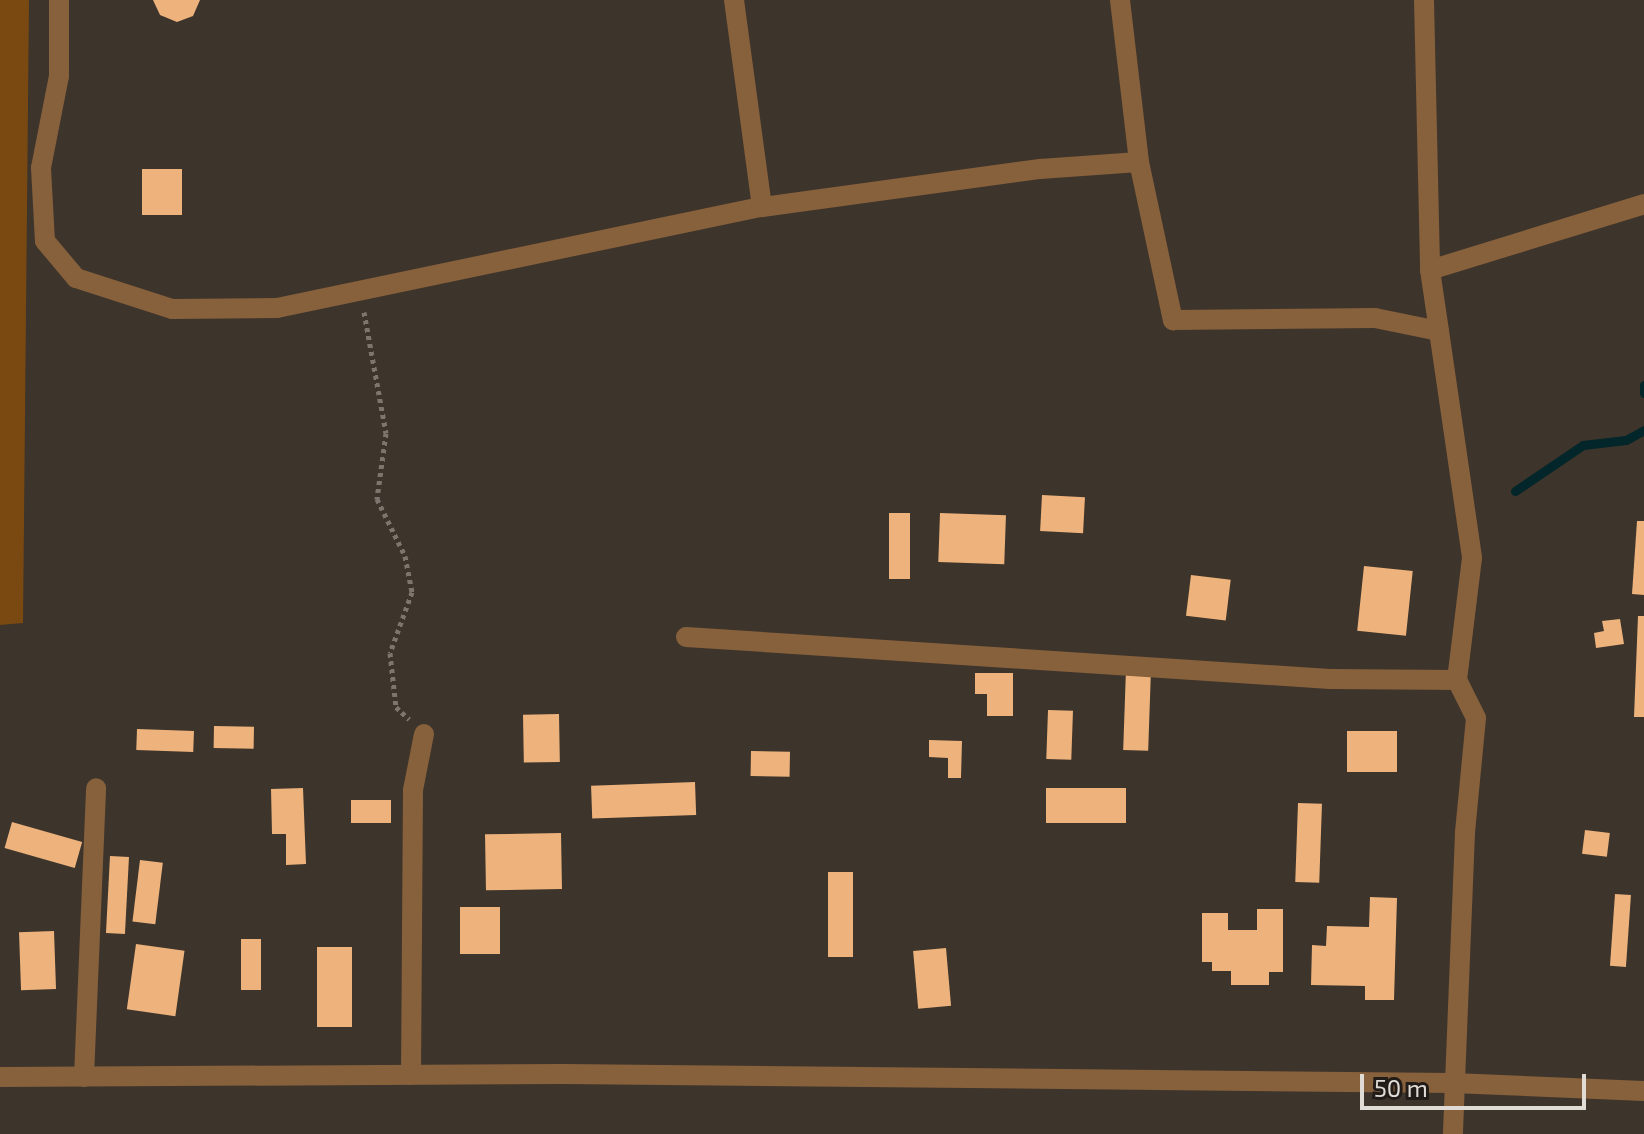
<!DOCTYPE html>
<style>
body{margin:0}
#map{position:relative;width:1644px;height:1134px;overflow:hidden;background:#3d342b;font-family:"Exo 2",sans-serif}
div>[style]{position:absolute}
.green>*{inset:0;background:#7a4911}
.stream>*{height:9px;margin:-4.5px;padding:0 4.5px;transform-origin:4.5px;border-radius:4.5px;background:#022629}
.building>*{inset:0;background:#eeb37c;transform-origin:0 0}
.path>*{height:5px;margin-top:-2.5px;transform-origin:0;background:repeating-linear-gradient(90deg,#7e766e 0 4px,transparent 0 8px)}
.street>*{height:20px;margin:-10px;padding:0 10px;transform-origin:10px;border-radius:10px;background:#87603c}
span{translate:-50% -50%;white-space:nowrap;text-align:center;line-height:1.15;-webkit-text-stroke:8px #211c18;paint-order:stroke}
.scale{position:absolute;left:1360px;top:1074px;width:226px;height:36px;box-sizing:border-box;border:4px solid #e1dbd5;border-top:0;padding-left:10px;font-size:24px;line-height:28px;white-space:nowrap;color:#e1dbd5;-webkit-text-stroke:6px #211c18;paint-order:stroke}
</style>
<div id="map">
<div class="green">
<div style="clip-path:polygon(0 0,29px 0,23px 623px,0 625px)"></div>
</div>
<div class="stream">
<div style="left:1644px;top:385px;width:8px;rotate:90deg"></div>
<div style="left:1515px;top:491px;width:82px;rotate:-34.1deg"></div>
<div style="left:1583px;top:445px;width:43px;rotate:-6.6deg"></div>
<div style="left:1626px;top:440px;width:21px;rotate:-29deg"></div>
</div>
<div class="building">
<div style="clip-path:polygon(153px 0,200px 0,193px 16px,177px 22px,160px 15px)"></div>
<div style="left:142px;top:169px;width:40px;height:46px"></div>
<div style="left:1042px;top:495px;width:43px;height:36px;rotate:3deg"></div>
<div style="left:889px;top:513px;width:21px;height:66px"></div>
<div style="left:940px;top:513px;width:66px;height:49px;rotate:2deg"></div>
<div style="clip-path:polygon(1637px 521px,1644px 521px,1644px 595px,1632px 594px)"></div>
<div style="left:1364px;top:566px;width:49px;height:65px;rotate:6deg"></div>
<div style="left:1191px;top:575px;width:40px;height:41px;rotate:7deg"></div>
<div style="clip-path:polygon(1638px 616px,1644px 616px,1644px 717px,1634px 717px)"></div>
<div style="clip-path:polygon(1620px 619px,1624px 644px,1596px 648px,1594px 633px,1604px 631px,1602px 621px)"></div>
<div style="left:1126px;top:669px;width:25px;height:81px;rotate:2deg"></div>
<div style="clip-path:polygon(975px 673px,1013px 673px,1013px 716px,987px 716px,987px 694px,975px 694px)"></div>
<div style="left:1048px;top:710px;width:25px;height:49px;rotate:2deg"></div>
<div style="left:559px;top:714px;width:48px;height:36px;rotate:89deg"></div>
<div style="left:214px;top:726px;width:40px;height:22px;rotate:1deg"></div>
<div style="left:137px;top:729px;width:57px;height:21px;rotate:2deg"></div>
<div style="left:1347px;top:731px;width:50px;height:41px"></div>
<div style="clip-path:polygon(929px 740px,962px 741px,961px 778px,948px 778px,948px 758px,929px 757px)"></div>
<div style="left:751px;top:751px;width:39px;height:25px;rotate:1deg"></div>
<div style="left:695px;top:782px;width:33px;height:104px;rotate:88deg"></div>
<div style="clip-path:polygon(303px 788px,306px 864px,286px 865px,286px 834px,272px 834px,271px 789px)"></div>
<div style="left:1046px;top:788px;width:80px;height:35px"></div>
<div style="left:351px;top:800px;width:40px;height:23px"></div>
<div style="left:1298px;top:803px;width:24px;height:79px;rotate:2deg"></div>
<div style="left:12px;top:822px;width:73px;height:27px;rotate:16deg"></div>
<div style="left:1585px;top:830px;width:25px;height:24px;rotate:7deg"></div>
<div style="left:561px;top:833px;width:56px;height:76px;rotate:89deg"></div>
<div style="left:110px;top:856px;width:19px;height:77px;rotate:3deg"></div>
<div style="left:140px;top:860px;width:23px;height:62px;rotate:7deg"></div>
<div style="left:828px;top:872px;width:25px;height:85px"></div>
<div style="left:1615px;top:894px;width:16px;height:72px;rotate:4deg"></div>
<div style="clip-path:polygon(1370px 897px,1397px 898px,1394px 1000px,1365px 1000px,1365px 986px,1311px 985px,1312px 945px,1326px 946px,1327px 926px,1369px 927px)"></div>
<div style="left:500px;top:907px;width:47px;height:40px;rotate:90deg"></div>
<div style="clip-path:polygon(1257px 909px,1283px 909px,1283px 972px,1269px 972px,1269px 985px,1231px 985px,1231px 971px,1212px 971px,1212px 962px,1202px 962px,1202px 913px,1228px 913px,1228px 930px,1257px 930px)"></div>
<div style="left:54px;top:931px;width:58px;height:35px;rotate:88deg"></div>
<div style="left:241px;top:939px;width:20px;height:51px"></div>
<div style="left:136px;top:944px;width:49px;height:66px;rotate:8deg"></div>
<div style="left:317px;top:947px;width:35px;height:80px"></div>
<div style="left:946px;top:948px;width:58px;height:33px;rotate:85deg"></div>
</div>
<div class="path">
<div style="left:364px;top:312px;width:123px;rotate:79.7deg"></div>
<div style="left:386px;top:433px;width:67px;rotate:97.8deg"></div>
<div style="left:377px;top:499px;width:64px;rotate:63.8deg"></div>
<div style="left:405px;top:556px;width:37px;rotate:79deg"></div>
<div style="left:412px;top:592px;width:65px;rotate:109.8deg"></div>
<div style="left:390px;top:653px;width:54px;rotate:83.7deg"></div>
<div style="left:396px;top:707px;width:18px;rotate:43deg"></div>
</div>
<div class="street">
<div style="left:59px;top:0;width:76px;rotate:90deg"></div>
<div style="left:59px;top:76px;width:94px;rotate:101.1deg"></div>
<div style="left:41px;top:168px;width:73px;rotate:86.9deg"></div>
<div style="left:45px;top:241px;width:48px;rotate:50deg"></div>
<div style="left:76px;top:278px;width:101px;rotate:17.9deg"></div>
<div style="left:172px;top:309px;width:105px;rotate:-0.5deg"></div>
<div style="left:277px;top:308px;width:495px;rotate:-11.8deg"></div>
<div style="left:762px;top:207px;width:281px;rotate:-7.8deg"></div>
<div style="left:1040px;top:169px;width:99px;rotate:-4deg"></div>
<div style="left:1139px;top:162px;width:162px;rotate:77.9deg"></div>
<div style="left:1173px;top:320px;width:202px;rotate:-0.6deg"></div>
<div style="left:1375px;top:318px;width:65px;rotate:11.5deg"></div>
<div style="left:1439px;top:331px;width:229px;rotate:81.7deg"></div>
<div style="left:1472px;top:558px;width:123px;rotate:97deg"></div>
<div style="left:1457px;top:680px;width:42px;rotate:63.4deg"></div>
<div style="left:1476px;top:718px;width:116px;rotate:95.5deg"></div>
<div style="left:1465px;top:833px;width:301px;rotate:92.3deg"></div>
<div style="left:734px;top:0;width:209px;rotate:82.3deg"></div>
<div style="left:1120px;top:0;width:163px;rotate:83.3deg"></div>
<div style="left:1424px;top:0;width:270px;rotate:88.7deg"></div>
<div style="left:1430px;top:270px;width:62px;rotate:81.6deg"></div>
<div style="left:1430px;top:270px;width:224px;rotate:-17.1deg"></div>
<div style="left:686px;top:637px;width:645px;rotate:3.73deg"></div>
<div style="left:1330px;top:679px;width:127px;rotate:0.5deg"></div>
<div style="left:411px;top:1075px;width:285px;rotate:-89.6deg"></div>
<div style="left:413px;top:790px;width:57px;rotate:-78.9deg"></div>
<div style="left:0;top:1077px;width:563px;rotate:-0.31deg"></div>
<div style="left:563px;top:1074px;width:890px;rotate:0.58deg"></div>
<div style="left:1453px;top:1083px;width:191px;rotate:2.4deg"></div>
<div style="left:84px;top:1077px;width:289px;rotate:-87.6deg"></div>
</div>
<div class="scale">50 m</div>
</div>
